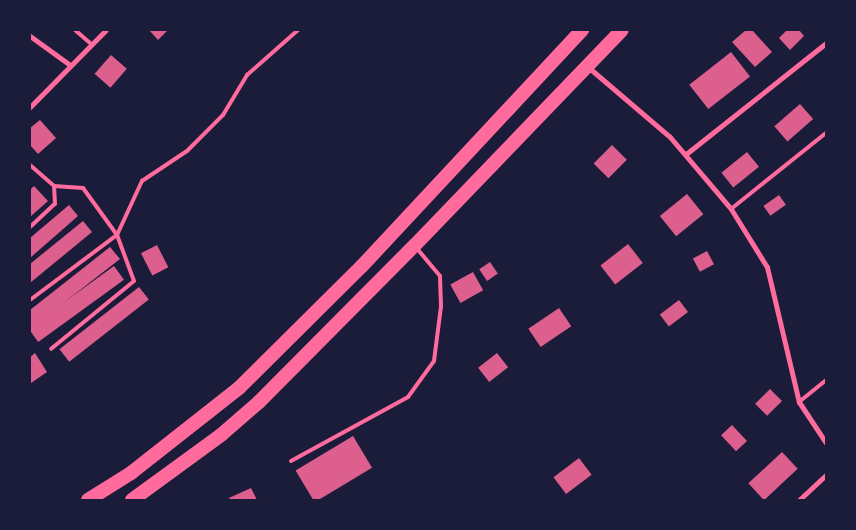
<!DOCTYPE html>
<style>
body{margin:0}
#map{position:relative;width:856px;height:530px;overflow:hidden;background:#1b1b3a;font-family:Raleway,sans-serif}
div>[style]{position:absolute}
.building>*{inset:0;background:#dd5f8e;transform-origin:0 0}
.service>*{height:4px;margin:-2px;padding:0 2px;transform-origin:2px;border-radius:2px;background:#ff6b9d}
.minor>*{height:5px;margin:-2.5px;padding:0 2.5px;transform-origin:2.5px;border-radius:2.5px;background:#ff6b9d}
.trunk>*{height:14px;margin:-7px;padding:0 7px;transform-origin:7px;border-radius:7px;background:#ff6b9d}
span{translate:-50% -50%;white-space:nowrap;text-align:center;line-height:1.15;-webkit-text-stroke:4.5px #1b1b3a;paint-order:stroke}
.frame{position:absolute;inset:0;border:31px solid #1b1b3a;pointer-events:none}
</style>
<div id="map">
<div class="building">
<div style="clip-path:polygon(149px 30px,168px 30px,158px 40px)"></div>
<div style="clip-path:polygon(746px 30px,752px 30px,772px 52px,755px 67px,732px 42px)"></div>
<div style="clip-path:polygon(787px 30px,799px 30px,804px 36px,790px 50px,779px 38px)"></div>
<div style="left:731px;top:52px;width:31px;height:53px;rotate:52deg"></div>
<div style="left:111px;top:55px;width:21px;height:25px;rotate:41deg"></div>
<div style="left:800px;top:104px;width:20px;height:34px;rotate:49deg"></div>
<div style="clip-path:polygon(40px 120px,56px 138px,38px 154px,30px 145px,30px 128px)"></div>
<div style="left:612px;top:145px;width:21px;height:26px;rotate:45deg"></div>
<div style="left:747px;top:152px;width:19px;height:33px;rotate:51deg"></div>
<div style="clip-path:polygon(34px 186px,48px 201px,30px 217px,30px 190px)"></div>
<div style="left:687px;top:194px;width:26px;height:35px;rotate:51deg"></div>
<div style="left:779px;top:195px;width:12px;height:19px;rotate:55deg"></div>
<div style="clip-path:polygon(69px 205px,78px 216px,30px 258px,30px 238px)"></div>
<div style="clip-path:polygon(83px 221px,92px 232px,30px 283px,30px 264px)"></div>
<div style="left:628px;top:244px;width:24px;height:35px;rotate:52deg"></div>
<div style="left:157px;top:245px;width:25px;height:18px;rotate:63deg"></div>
<div style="clip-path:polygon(110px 247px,120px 259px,30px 329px,30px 310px)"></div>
<div style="left:707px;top:251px;width:15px;height:16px;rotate:62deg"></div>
<div style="left:490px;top:262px;width:14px;height:13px;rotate:56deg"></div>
<div style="left:114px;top:266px;width:17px;height:106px;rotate:54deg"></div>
<div style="left:473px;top:272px;width:21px;height:26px;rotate:61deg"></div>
<div style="left:139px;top:287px;width:16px;height:101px;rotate:52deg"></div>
<div style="left:679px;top:300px;width:15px;height:24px;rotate:53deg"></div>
<div style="left:559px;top:308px;width:22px;height:37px;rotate:56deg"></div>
<div style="clip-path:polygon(35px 353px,47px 372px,31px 383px,30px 357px)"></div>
<div style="left:497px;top:353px;width:18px;height:24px;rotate:52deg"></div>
<div style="left:770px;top:389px;width:17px;height:21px;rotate:45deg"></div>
<div style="left:732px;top:425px;width:22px;height:15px;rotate:47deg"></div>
<div style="left:353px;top:436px;width:37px;height:67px;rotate:59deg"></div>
<div style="left:782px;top:452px;width:23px;height:46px;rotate:47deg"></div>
<div style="left:579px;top:458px;width:21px;height:32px;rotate:53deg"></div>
<div style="clip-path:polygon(251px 488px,257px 500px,230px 500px,229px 498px)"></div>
</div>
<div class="service">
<div style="left:75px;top:30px;width:23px;rotate:41deg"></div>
<div style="left:30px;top:165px;width:32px;rotate:41deg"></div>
<div style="left:54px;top:186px;width:29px;rotate:4deg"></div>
<div style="left:83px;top:188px;width:58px;rotate:54.1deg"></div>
<div style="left:117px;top:235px;width:49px;rotate:69.7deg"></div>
<div style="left:134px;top:281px;width:107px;rotate:140.7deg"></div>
<div style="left:731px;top:209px;width:122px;rotate:-38.7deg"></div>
<div style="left:30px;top:227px;width:34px;rotate:-43deg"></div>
<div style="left:55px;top:204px;width:18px;rotate:-93deg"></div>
<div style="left:30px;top:300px;width:109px;rotate:-36.8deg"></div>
<div style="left:117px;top:235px;width:60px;rotate:-65.2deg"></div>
<div style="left:142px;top:181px;width:54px;rotate:-33.7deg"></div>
<div style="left:187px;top:151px;width:51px;rotate:-45deg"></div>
<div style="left:223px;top:115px;width:47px;rotate:-59deg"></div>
<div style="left:247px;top:75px;width:68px;rotate:-41.4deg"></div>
<div style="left:799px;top:402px;width:35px;rotate:-39deg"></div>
<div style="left:291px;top:461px;width:133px;rotate:-28.7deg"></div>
<div style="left:408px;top:397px;width:44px;rotate:-54.2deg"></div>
<div style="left:434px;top:361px;width:55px;rotate:-82.7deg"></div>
<div style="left:441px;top:306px;width:30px;rotate:-92deg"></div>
<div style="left:440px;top:276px;width:38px;rotate:-130deg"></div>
</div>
<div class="minor">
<div style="left:30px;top:36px;width:49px;rotate:35.9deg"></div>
<div style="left:588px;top:67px;width:108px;rotate:40.5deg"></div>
<div style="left:670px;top:137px;width:94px;rotate:49.7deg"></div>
<div style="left:731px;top:209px;width:68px;rotate:58.2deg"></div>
<div style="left:767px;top:267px;width:139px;rotate:76.7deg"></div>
<div style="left:799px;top:402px;width:49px;rotate:56.6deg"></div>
<div style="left:30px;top:107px;width:108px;rotate:-45.4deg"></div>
<div style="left:686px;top:154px;width:179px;rotate:-38.4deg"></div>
<div style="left:799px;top:500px;width:37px;rotate:-43deg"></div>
</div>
<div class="trunk">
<div style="left:88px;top:500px;width:51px;rotate:-32.1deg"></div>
<div style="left:131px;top:473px;width:137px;rotate:-38.2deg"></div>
<div style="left:239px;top:388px;width:173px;rotate:-44.8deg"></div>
<div style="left:362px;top:266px;width:323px;rotate:-47deg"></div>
<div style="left:132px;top:500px;width:110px;rotate:-36.1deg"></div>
<div style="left:221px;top:435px;width:50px;rotate:-41deg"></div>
<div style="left:259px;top:402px;width:221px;rotate:-45.2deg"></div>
<div style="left:415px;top:245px;width:298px;rotate:-46.1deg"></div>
</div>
<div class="frame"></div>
</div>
